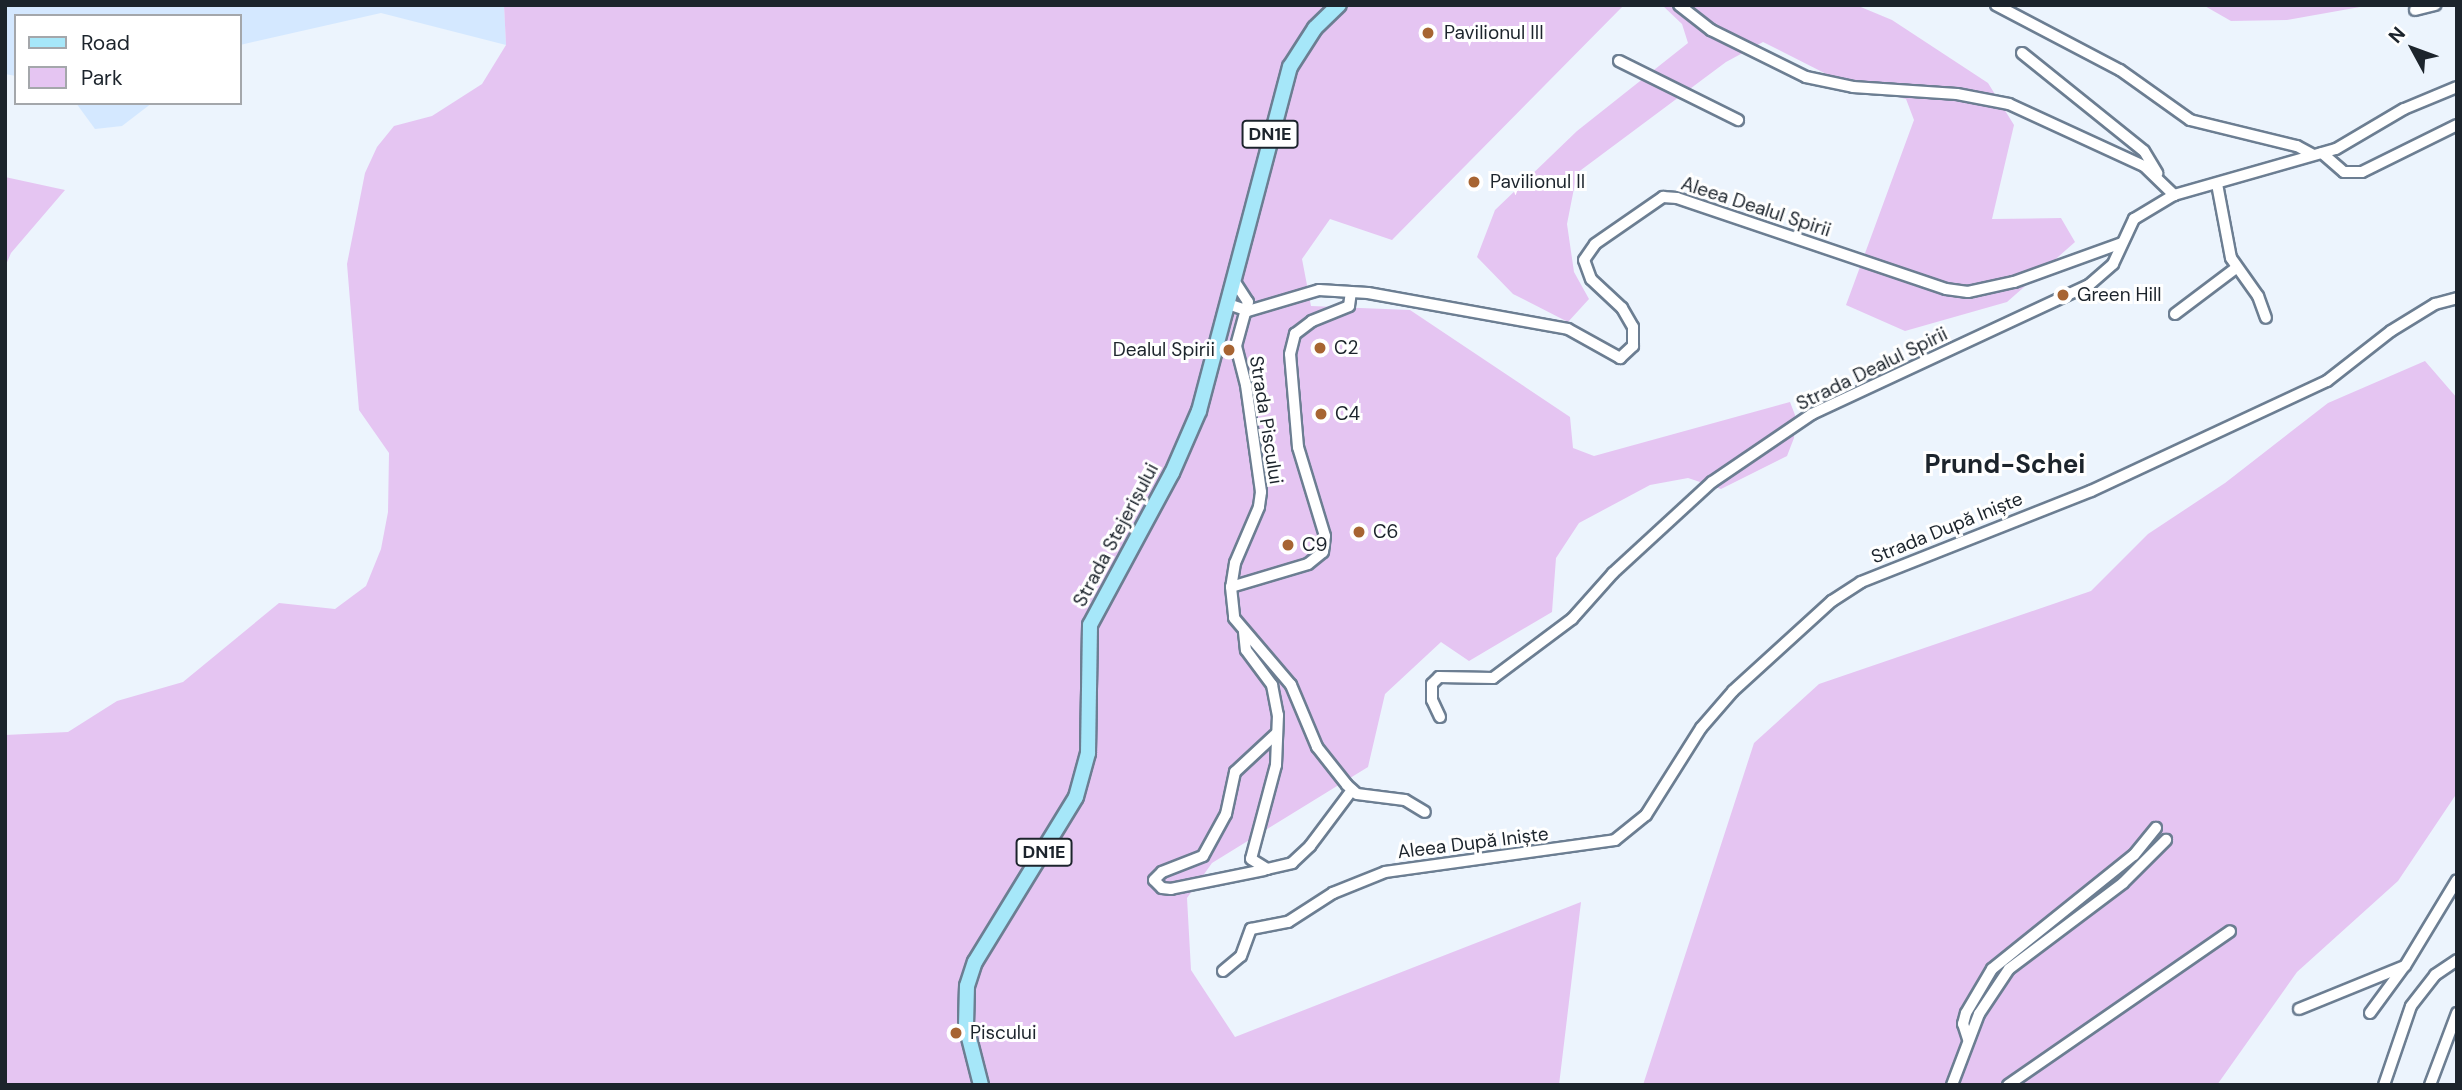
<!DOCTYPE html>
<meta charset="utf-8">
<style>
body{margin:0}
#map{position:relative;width:2462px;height:1090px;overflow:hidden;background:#ecf4fd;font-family:"DM Sans",sans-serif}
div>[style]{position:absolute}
.built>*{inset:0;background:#d4e8ff}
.green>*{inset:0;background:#e5c5f2}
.roads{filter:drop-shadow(2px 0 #6c7e92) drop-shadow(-2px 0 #6c7e92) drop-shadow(0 2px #6c7e92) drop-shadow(0 -2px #6c7e92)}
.street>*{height:10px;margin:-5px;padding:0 5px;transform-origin:5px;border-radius:5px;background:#fff}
.primary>*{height:14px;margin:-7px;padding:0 7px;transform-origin:7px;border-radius:7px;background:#a6e7f9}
.dots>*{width:19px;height:19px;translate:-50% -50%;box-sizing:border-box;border:4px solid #fff;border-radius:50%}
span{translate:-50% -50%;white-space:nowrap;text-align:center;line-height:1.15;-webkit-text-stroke:6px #fff;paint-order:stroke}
.shield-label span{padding:2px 5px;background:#fff;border:2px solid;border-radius:5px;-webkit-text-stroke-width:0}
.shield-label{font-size:18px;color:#1c242c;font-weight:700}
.poi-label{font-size:19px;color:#1c242c}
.left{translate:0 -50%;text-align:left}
.right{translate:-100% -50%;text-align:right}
.street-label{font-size:19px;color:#1c242c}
.district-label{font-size:26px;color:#1c242c;font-weight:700}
.frame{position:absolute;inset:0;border:7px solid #1c242c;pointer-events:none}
.legend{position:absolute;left:14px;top:14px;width:228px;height:91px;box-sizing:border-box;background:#fff;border:2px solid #a4a7ab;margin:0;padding:9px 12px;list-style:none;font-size:21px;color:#1c242c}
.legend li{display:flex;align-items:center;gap:14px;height:35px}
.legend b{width:35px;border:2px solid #a4a7ab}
.north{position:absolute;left:2378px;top:14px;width:70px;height:70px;-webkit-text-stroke:5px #fff;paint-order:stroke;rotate:311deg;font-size:19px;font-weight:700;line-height:28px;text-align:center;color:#1c242c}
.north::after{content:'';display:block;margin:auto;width:24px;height:32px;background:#1c242c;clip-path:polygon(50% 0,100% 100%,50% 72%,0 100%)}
</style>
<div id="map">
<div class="built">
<div style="clip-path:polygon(5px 5px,504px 5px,506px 45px,381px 13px,240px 45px,240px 16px,16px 16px,16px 76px,5px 74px)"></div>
<div style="clip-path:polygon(76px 103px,152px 103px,122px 126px,95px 129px)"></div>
</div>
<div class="green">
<div style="clip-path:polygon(504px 5px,1624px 5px,1392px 240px,1330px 219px,1302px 259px,1311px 306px,1410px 310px,1570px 417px,1573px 448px,1594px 456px,1790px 402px,1795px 415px,1794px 438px,1787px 456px,1721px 489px,1688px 478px,1650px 485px,1579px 523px,1556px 558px,1552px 612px,1469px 661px,1441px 642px,1385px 694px,1368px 767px,1212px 863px,1187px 898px,1191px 970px,1235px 1037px,1581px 902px,1559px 1085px,5px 1085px,5px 735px,68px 732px,117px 701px,183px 682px,279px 603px,335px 609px,366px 586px,381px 549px,388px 512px,389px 453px,359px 410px,347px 264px,365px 173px,377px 147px,394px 126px,432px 116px,482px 84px,506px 45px)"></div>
<div style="clip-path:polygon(1662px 5px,1856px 5px,1892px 20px,1988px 83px,2014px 125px,1992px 219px,2061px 218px,2075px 242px,2007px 302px,1905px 331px,1846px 305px,1914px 120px,1906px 99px,1846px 84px,1763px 42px,1726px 62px,1577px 173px,1567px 224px,1574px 272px,1589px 299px,1568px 322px,1513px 294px,1477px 257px,1495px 210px,1577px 131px,1688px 43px,1682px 24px)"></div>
<div style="clip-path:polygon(2203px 5px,2360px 5px,2360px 7px,2287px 20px,2231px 21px)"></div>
<div style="clip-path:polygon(5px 177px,65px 190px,11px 253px,5px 267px)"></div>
<div style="clip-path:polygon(2425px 361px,2457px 398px,2457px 793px,2398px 881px,2297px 972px,2217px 1085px,1643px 1085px,1754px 743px,1819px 684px,2091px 591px,2148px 534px,2225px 483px,2328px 403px)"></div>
</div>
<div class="roads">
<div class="street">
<div style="left:1679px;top:5px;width:41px;rotate:38deg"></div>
<div style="left:1711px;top:30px;width:106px;rotate:26.3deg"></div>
<div style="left:1806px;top:77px;width:48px;rotate:12deg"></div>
<div style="left:1853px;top:87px;width:104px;rotate:3.9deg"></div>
<div style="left:1957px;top:94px;width:53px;rotate:10.9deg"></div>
<div style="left:2009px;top:104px;width:149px;rotate:24.7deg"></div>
<div style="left:2144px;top:166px;width:42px;rotate:44deg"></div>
<div style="left:1996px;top:5px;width:140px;rotate:27.7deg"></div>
<div style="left:2120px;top:70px;width:86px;rotate:35.5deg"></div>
<div style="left:2190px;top:120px;width:110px;rotate:13.7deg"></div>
<div style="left:2297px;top:146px;width:18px;rotate:29deg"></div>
<div style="left:2415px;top:10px;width:21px;rotate:-14deg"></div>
<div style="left:2022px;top:53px;width:156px;rotate:38.8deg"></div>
<div style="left:2144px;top:151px;width:26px;rotate:59deg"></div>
<div style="left:1619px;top:61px;width:133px;rotate:26.4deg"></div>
<div style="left:2322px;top:153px;width:29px;rotate:41deg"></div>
<div style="left:2344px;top:172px;width:18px"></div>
<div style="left:2362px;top:172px;width:106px;rotate:-26.3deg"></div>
<div style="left:2217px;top:184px;width:75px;rotate:79.3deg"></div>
<div style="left:2231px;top:258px;width:47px;rotate:54.6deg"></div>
<div style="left:2258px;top:296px;width:23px;rotate:70deg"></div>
<div style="left:1233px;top:279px;width:27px;rotate:57deg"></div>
<div style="left:1248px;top:302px;width:46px;rotate:105.3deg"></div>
<div style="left:1236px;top:346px;width:40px;rotate:75.6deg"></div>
<div style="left:1246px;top:385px;width:108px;rotate:82deg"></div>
<div style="left:1261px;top:492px;width:15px;rotate:98deg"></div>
<div style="left:1259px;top:507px;width:61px;rotate:113.2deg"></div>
<div style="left:1235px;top:563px;width:24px;rotate:99deg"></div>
<div style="left:1231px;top:587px;width:31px;rotate:84deg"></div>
<div style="left:1234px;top:618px;width:88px;rotate:49.6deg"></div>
<div style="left:1291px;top:685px;width:67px;rotate:67.2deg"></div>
<div style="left:1317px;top:747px;width:48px;rotate:51.7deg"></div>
<div style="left:1347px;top:785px;width:13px;rotate:42deg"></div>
<div style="left:1357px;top:794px;width:48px;rotate:7.1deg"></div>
<div style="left:1405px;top:800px;width:23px;rotate:31deg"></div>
<div style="left:1228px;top:304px;width:21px;rotate:19deg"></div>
<div style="left:1248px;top:311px;width:74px;rotate:-16.5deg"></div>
<div style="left:1319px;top:290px;width:49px;rotate:3.5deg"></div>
<div style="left:1368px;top:293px;width:203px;rotate:10.2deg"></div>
<div style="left:1568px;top:329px;width:60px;rotate:29.1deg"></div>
<div style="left:1620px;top:358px;width:18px;rotate:-43deg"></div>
<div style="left:1633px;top:346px;width:19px;rotate:-90deg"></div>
<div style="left:1633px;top:327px;width:22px;rotate:-120deg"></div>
<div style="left:1622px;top:308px;width:42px;rotate:-136.9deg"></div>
<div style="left:1591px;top:279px;width:20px;rotate:-110deg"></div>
<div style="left:1584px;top:260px;width:19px;rotate:-55deg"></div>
<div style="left:1595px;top:244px;width:83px;rotate:-34.7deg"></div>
<div style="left:1663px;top:197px;width:14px;rotate:4deg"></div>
<div style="left:1677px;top:198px;width:284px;rotate:18.7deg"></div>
<div style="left:1946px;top:289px;width:22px;rotate:8deg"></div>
<div style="left:1968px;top:292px;width:47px;rotate:-12.3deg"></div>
<div style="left:2014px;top:282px;width:115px;rotate:-19.9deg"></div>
<div style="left:2175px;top:314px;width:76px;rotate:-37deg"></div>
<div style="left:1231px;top:587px;width:80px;rotate:-16.6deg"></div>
<div style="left:1308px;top:564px;width:19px;rotate:-39deg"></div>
<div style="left:1323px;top:552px;width:16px;rotate:-83deg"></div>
<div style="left:1325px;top:536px;width:93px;rotate:-106.9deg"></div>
<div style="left:1298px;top:447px;width:93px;rotate:-94.9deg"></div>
<div style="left:1290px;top:354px;width:21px;rotate:-76deg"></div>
<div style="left:1295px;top:334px;width:21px;rotate:-37deg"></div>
<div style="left:1312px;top:321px;width:40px;rotate:-22deg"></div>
<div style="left:1349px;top:306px;width:14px;rotate:-82deg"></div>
<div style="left:1244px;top:632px;width:18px;rotate:84deg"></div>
<div style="left:1246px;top:650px;width:44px;rotate:53.4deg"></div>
<div style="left:1272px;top:685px;width:31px;rotate:79deg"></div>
<div style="left:1278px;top:715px;width:50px;rotate:92.3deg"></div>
<div style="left:1276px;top:765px;width:97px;rotate:104.9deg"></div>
<div style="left:1251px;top:859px;width:19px;rotate:32deg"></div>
<div style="left:1267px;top:869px;width:26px;rotate:-13deg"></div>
<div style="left:1292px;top:863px;width:25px;rotate:-43deg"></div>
<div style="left:1310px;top:846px;width:70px;rotate:-53.1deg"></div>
<div style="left:1440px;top:717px;width:19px;rotate:-115deg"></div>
<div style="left:1432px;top:700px;width:16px;rotate:-90deg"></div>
<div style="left:1432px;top:684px;width:10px;rotate:-45deg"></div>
<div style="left:1439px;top:677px;width:54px;rotate:1.1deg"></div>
<div style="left:1493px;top:678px;width:99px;rotate:-36.8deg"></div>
<div style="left:1572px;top:619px;width:62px;rotate:-48.3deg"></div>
<div style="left:1613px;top:573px;width:134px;rotate:-42.6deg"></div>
<div style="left:1712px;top:482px;width:121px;rotate:-34.2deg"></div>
<div style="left:1812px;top:414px;width:306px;rotate:-25deg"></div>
<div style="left:2089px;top:285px;width:32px;rotate:-41deg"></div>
<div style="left:2113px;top:264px;width:50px;rotate:-65deg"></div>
<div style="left:2134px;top:219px;width:47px;rotate:-31deg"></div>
<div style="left:2174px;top:195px;width:168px;rotate:-15.9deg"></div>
<div style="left:2336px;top:149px;width:79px;rotate:-30.5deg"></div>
<div style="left:2404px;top:109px;width:57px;rotate:-22.5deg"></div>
<div style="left:1264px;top:870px;width:95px;rotate:168.5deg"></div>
<div style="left:1171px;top:889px;width:9px;rotate:-174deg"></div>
<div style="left:1162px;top:888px;width:11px;rotate:-135deg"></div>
<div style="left:1154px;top:880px;width:11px;rotate:-45deg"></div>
<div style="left:1162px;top:872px;width:44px;rotate:-21.3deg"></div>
<div style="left:1203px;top:856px;width:48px;rotate:-61.3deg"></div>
<div style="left:1226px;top:814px;width:43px;rotate:-77.9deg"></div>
<div style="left:1235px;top:772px;width:57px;rotate:-42.9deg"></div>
<div style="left:1223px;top:971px;width:23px;rotate:-40deg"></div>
<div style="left:1241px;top:956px;width:29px;rotate:-70deg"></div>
<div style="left:1251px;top:929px;width:38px;rotate:-11deg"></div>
<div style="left:1288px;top:922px;width:54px;rotate:-32.8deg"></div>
<div style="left:1333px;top:893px;width:56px;rotate:-22deg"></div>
<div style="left:1385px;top:872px;width:232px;rotate:-7.9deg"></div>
<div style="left:1615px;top:840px;width:40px;rotate:-39deg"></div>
<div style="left:1646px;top:815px;width:103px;rotate:-57.7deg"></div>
<div style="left:1701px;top:728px;width:49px;rotate:-49.1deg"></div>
<div style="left:1733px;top:691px;width:134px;rotate:-42.3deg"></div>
<div style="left:1832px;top:601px;width:35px;rotate:-33deg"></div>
<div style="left:1861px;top:582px;width:247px;rotate:-21.6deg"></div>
<div style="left:2091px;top:491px;width:260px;rotate:-25deg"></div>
<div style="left:2327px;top:381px;width:81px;rotate:-38deg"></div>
<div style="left:2391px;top:331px;width:52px;rotate:-31.5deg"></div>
<div style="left:2435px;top:304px;width:23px;rotate:-15deg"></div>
<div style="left:2299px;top:1009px;width:114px;rotate:-22.1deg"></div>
<div style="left:2405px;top:966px;width:100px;rotate:-58.8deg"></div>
<div style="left:2370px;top:1013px;width:56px;rotate:-53.7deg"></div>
<div style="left:1968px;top:1039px;width:16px;rotate:-108deg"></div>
<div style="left:1963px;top:1024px;width:11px;rotate:-75deg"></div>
<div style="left:1966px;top:1013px;width:51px;rotate:-59.4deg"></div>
<div style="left:1992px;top:969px;width:182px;rotate:-38.8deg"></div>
<div style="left:2134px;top:855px;width:35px;rotate:-51deg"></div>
<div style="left:1952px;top:1085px;width:76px;rotate:-69.2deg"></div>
<div style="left:1979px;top:1014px;width:54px;rotate:-56.3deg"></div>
<div style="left:2009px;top:969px;width:143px;rotate:-37deg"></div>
<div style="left:2123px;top:883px;width:61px;rotate:-45deg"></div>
<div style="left:2008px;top:1085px;width:270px;rotate:-34.7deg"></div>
<div style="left:2384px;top:1085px;width:83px;rotate:-71.1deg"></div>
<div style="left:2411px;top:1006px;width:39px;rotate:-52deg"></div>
<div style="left:2435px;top:975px;width:27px;rotate:-34deg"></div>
<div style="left:2430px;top:1085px;width:77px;rotate:-69.4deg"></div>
</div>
<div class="primary">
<div style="left:981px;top:1085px;width:61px;rotate:-104.3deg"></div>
<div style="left:966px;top:1026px;width:40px;rotate:-88.6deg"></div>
<div style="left:967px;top:986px;width:25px;rotate:-72deg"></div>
<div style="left:975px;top:962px;width:193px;rotate:-58.5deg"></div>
<div style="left:1076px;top:797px;width:46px;rotate:-74.7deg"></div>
<div style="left:1088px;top:753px;width:128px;rotate:-89.1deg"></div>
<div style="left:1090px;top:625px;width:173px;rotate:-61.7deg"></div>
<div style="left:1172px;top:473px;width:68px;rotate:-66.5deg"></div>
<div style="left:1199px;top:411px;width:356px;rotate:-75.2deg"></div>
<div style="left:1290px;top:67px;width:46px;rotate:-57.3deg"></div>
<div style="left:1315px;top:28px;width:33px;rotate:-44deg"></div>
</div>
</div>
<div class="dots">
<div style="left:1428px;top:33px;background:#a76432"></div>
<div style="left:1474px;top:182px;background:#a76432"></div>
<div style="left:2063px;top:295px;background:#a76432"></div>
<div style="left:1320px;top:348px;background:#a76432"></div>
<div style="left:1229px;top:350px;background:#a76432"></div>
<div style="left:1321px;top:414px;background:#a76432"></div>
<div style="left:1359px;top:532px;background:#a76432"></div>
<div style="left:1288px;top:545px;background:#a76432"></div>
<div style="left:956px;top:1033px;background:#a76432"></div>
</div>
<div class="shield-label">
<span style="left:1270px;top:134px">DN1E</span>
<span style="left:1044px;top:852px">DN1E</span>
</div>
<div class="poi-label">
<span class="left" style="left:1444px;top:33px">Pavilionul III</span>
<span class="left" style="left:1490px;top:182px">Pavilionul II</span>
<span class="left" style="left:2077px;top:295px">Green Hill</span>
<span class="left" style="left:1334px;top:348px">C2</span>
<span class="right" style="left:1215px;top:350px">Dealul Spirii</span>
<span class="left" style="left:1335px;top:414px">C4</span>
<span class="left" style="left:1373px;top:532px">C6</span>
<span class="left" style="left:1302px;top:545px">C9</span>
<span class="left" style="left:970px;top:1033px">Piscului</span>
</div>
<div class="street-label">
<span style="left:1756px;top:207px;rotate:18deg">Aleea Dealul Spirii</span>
<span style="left:1872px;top:369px;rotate:-26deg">Strada Dealul Spirii</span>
<span style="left:1266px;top:420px;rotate:81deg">Strada Piscului</span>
<span style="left:1947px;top:528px;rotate:-22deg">Strada După Iniște</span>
<span style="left:1116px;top:535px;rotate:-62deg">Strada Stejerișului</span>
<span style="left:1473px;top:843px;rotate:-7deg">Aleea După Iniște</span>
</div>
<div class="district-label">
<span style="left:2005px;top:465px">Prund-Schei</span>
</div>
<div class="frame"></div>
<ul class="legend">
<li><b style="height:9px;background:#a6e7f9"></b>Road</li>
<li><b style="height:19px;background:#e5c5f2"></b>Park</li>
</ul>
<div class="north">N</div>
</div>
